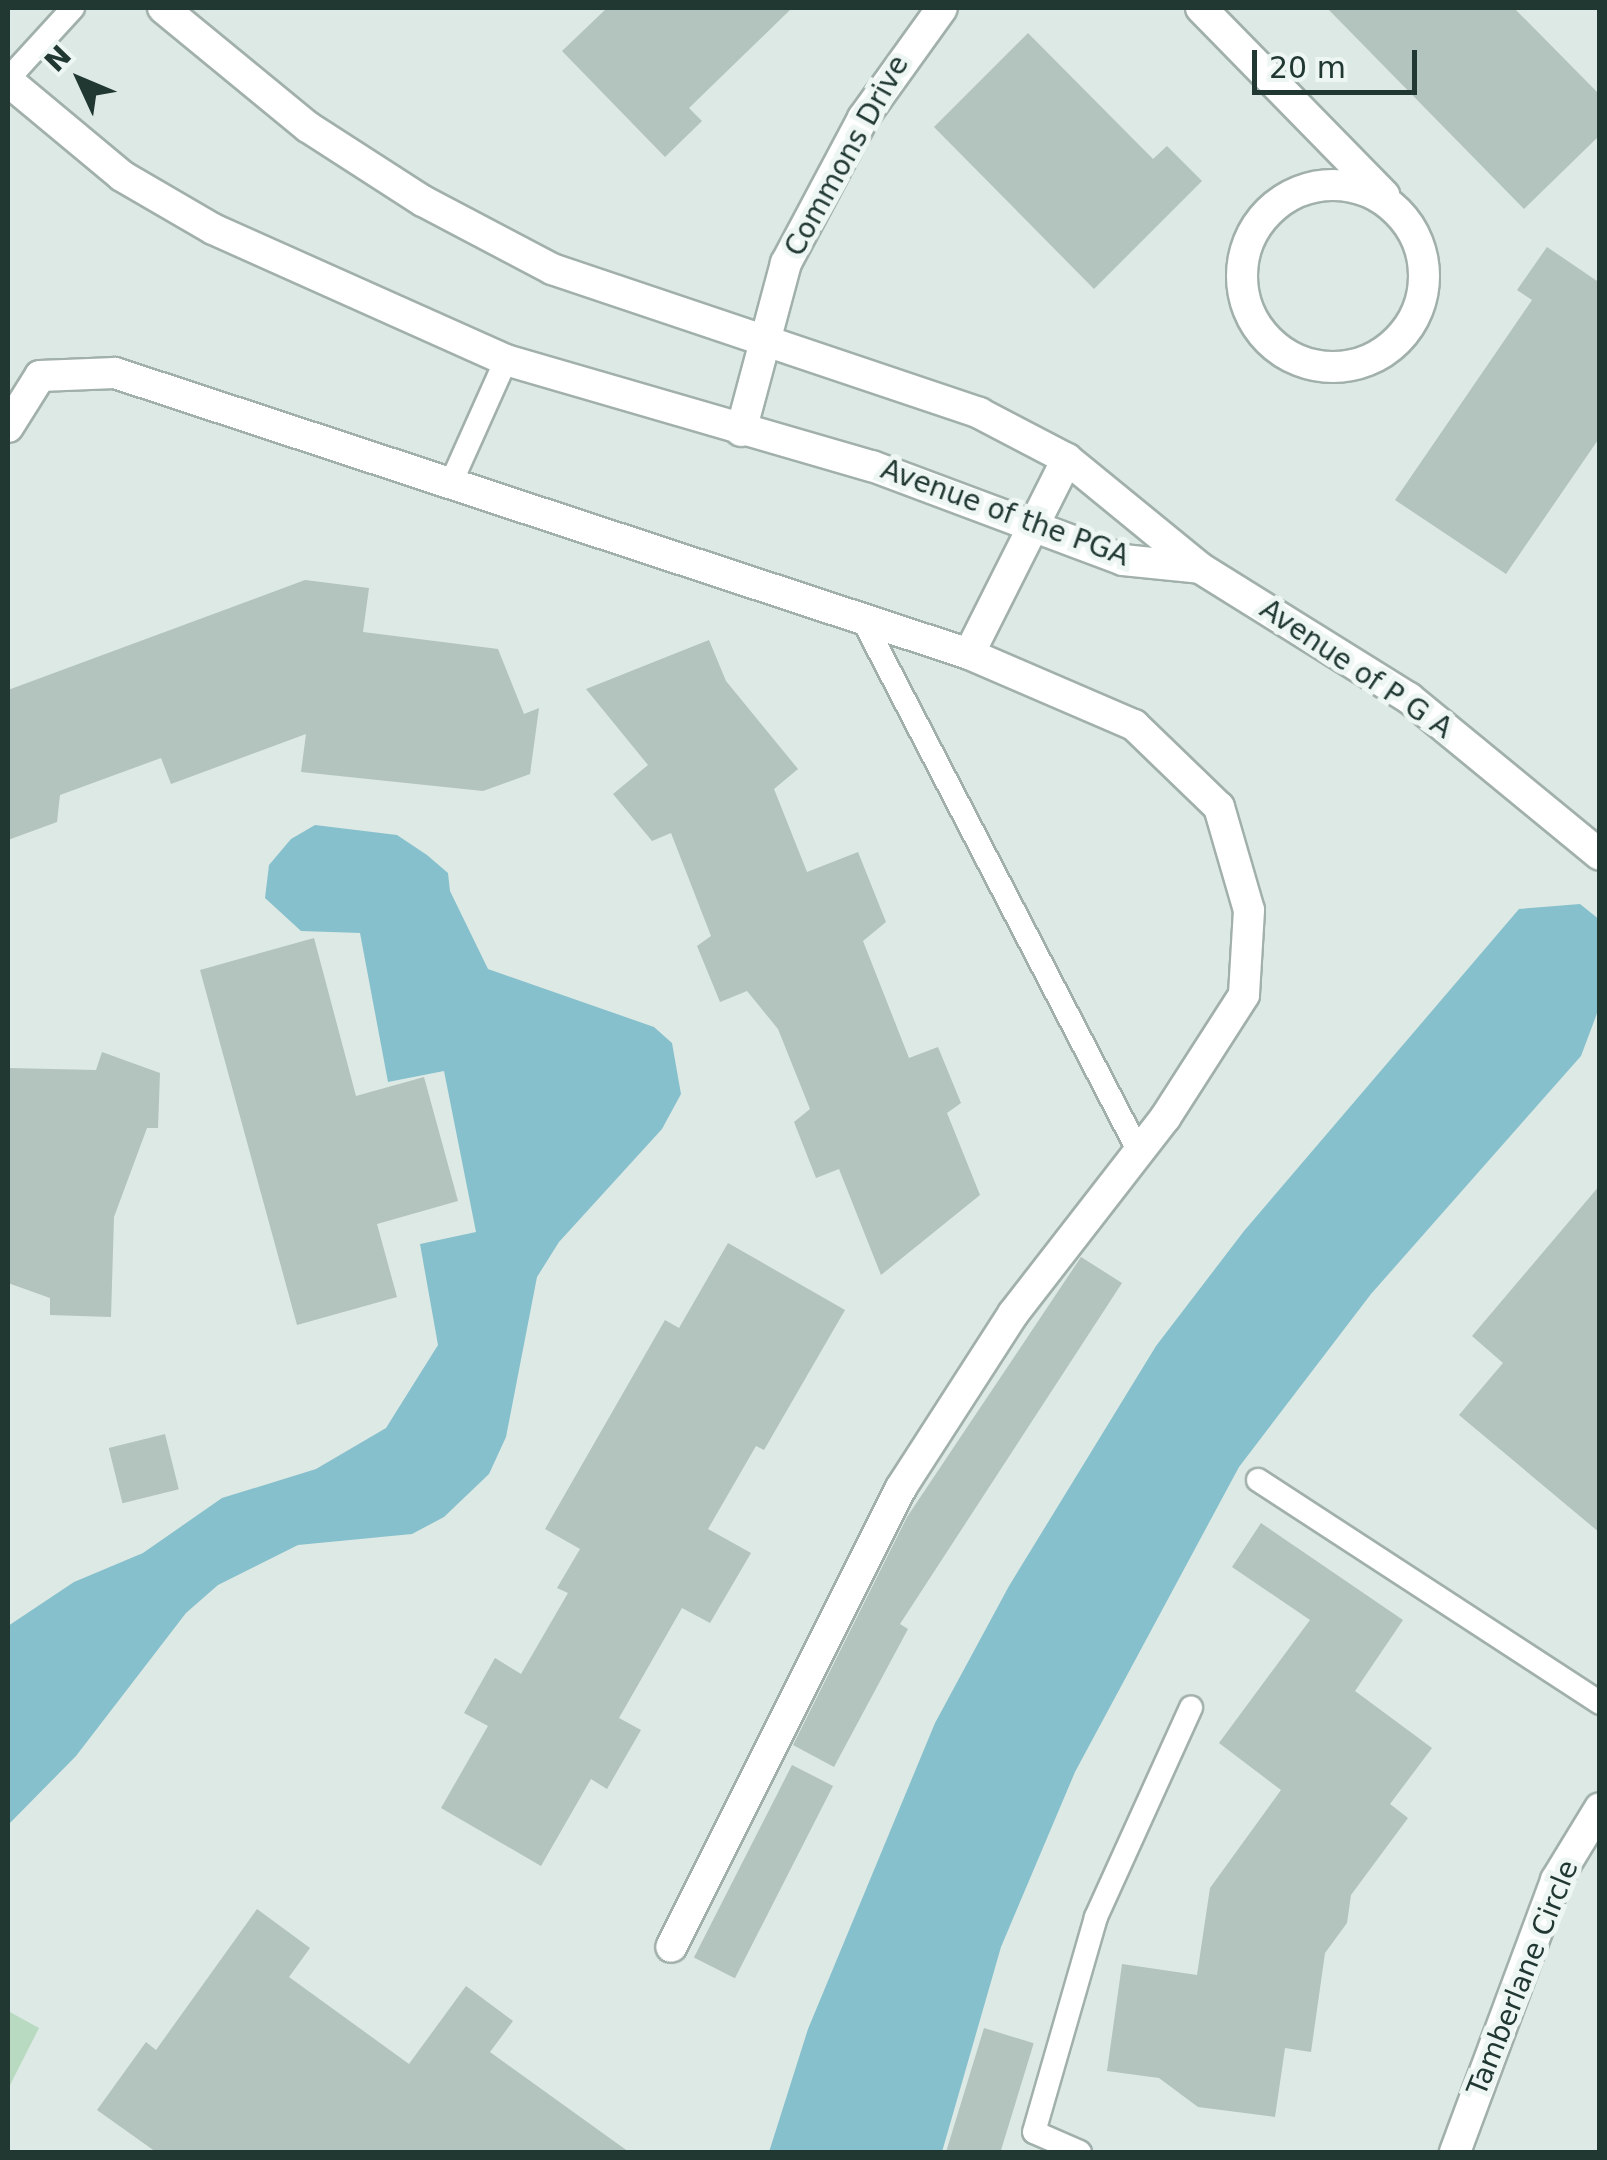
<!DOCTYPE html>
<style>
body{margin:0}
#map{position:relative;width:1607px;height:2160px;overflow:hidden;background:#dde9e4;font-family:"DejaVu Sans",sans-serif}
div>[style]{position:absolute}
.green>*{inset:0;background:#b7dac1}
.water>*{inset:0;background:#87c0cd}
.building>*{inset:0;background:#b3c3bd;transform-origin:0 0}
.roads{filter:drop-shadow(2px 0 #a1b0ab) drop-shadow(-2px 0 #a1b0ab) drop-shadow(0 2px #a1b0ab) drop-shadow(0 -2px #a1b0ab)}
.service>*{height:22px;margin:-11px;padding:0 11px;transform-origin:11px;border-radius:11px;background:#fff}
.minor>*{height:30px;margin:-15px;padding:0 15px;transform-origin:15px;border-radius:15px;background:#fff}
.minor>.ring{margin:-15px;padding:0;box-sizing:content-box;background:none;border:30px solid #fff;border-radius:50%}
span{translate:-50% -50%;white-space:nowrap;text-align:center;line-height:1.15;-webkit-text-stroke:10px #edf6f2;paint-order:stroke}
.street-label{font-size:28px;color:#203732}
.frame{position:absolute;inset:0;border:10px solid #203732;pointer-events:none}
.north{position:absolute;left:30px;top:30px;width:100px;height:100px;-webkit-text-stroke:8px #edf6f2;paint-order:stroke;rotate:314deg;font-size:28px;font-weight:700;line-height:40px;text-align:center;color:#203732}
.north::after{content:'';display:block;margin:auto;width:35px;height:45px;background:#203732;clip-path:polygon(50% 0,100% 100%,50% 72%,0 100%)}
.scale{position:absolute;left:1252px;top:50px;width:165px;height:45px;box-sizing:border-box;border:5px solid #203732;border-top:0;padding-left:12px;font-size:30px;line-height:35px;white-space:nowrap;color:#203732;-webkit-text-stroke:8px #edf6f2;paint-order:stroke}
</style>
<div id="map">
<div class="green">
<div style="clip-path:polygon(8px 2011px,39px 2028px,8px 2089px)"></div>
</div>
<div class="water">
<div style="clip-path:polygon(315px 825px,397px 835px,427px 855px,448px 873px,450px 891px,488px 969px,654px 1027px,672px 1043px,681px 1094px,662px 1129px,559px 1242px,537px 1277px,506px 1437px,489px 1474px,444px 1517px,412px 1534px,298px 1545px,218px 1585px,186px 1613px,76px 1756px,8px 1825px,8px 1626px,74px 1582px,143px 1553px,222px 1498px,316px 1469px,386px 1428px,438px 1345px,420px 1244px,476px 1232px,444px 1071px,388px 1082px,360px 933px,301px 931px,265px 898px,269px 865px,291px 839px)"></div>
<div style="clip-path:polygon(1580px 904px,1600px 920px,1599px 1008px,1581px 1056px,1371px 1294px,1239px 1467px,1075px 1772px,1001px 1947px,942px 2152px,769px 2152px,808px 2029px,935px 1723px,1009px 1586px,1156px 1346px,1244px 1231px,1519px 909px)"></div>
</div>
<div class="building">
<div style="clip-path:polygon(607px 8px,792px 8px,689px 108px,702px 121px,665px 157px,562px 51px)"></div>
<div style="clip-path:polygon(1327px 8px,1514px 8px,1600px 95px,1600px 135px,1524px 209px)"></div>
<div style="clip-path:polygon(1028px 33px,1153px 159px,1167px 146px,1202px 181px,1094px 289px,934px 127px)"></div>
<div style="clip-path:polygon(1547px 247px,1600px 283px,1600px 437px,1506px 574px,1395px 500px,1532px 300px,1517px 290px)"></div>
<div style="clip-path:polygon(305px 580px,369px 588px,363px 632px,498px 649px,524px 714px,539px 708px,530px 774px,483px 791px,301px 772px,306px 734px,171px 784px,161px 758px,60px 795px,57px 822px,8px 840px,8px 690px)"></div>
<div style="clip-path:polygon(709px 640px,726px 681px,798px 769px,774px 789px,807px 872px,858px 852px,886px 922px,863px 941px,909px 1058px,938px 1047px,961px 1103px,947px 1113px,980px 1195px,881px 1275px,839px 1169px,816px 1178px,794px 1122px,810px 1109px,778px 1029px,747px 991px,720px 1002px,697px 946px,711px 936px,671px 833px,652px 841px,613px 794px,648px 765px,586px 689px)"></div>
<div style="clip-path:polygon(314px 938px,356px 1096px,424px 1077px,458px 1201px,377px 1224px,397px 1297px,297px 1325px,200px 970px)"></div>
<div style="clip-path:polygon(102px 1052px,160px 1073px,158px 1128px,147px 1128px,114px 1217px,111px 1317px,50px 1315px,50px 1298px,8px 1283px,8px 1068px,96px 1070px)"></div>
<div style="clip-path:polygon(1600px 1185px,1600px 1533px,1459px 1415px,1503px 1363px,1472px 1336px)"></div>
<div style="clip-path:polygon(728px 1243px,845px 1310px,764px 1450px,756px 1446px,708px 1529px,751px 1553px,710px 1623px,682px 1608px,619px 1718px,641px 1730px,607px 1789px,591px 1779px,541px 1866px,441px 1808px,488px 1726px,464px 1713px,495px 1658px,521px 1674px,568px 1593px,557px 1588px,580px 1549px,545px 1529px,665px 1320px,679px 1328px)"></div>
<div style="clip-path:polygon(1081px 1257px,1122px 1283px,900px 1624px,908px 1629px,834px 1767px,793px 1745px,907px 1517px)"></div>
<div style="left:165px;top:1434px;width:57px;height:58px;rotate:76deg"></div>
<div style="clip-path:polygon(1261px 1523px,1403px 1620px,1355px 1691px,1432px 1748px,1390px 1804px,1408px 1818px,1351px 1895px,1347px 1923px,1325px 1953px,1311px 2052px,1285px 2048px,1275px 2117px,1198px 2107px,1159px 2078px,1107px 2071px,1122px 1964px,1197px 1975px,1210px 1888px,1281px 1790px,1219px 1743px,1310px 1620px,1232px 1567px)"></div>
<div style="left:792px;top:1765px;width:46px;height:216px;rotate:27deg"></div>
<div style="clip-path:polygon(257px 1909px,310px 1948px,289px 1977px,409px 2064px,466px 1986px,513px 2021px,490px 2052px,629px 2152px,156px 2152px,97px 2110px,146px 2042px,156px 2050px)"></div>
<div style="left:984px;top:2028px;width:52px;height:129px;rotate:17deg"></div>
</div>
<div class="roads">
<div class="service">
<div style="left:8px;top:79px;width:96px;rotate:-47.5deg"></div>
<div style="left:450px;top:485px;width:137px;rotate:-65.9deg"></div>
<div style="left:864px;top:622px;width:595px;rotate:62.57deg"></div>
<div style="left:1258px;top:1480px;width:408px;rotate:33.1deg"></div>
<div style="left:1080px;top:2152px;width:50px;rotate:-156.5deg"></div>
<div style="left:1034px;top:2132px;width:224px;rotate:-73.9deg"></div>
<div style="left:1096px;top:1917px;width:230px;rotate:-65.6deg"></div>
</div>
<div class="minor">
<div style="left:163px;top:8px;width:188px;rotate:39.4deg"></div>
<div style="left:308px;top:127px;width:137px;rotate:32.8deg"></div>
<div style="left:423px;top:201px;width:146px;rotate:27.8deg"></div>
<div style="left:552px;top:269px;width:451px;rotate:18.6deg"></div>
<div style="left:979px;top:413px;width:99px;rotate:27.6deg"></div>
<div style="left:1067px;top:459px;width:172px;rotate:39.3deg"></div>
<div style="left:1200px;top:568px;width:246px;rotate:31.9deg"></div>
<div style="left:1409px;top:698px;width:247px;rotate:39.4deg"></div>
<div style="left:1201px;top:8px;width:262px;rotate:45.6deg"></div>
<div style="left:8px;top:81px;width:148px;rotate:39.8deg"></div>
<div style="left:122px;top:176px;width:105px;rotate:30.2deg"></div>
<div style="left:213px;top:229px;width:321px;rotate:24.1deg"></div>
<div style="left:506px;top:360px;width:381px;rotate:16.2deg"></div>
<div style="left:872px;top:466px;width:268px;rotate:20.5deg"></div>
<div style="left:1123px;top:560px;width:77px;rotate:5.9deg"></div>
<div class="ring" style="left:1242px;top:185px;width:152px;height:152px"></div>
<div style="left:8px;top:427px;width:60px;rotate:-57.9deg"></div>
<div style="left:40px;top:376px;width:75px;rotate:-2.3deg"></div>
<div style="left:115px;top:373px;width:899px;rotate:18.21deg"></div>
<div style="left:969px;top:654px;width:180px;rotate:23.3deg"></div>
<div style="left:1134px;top:725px;width:118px;rotate:44deg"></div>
<div style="left:1219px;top:807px;width:107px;rotate:73.8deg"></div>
<div style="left:1249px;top:910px;width:85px;rotate:93.4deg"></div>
<div style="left:1244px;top:995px;width:146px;rotate:122.7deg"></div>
<div style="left:1165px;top:1118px;width:248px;rotate:127.8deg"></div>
<div style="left:1013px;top:1314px;width:207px;rotate:122.8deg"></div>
<div style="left:901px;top:1488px;width:513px;rotate:116.61deg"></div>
<div style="left:741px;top:431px;width:174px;rotate:-75deg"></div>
<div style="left:786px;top:263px;width:164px;rotate:-62deg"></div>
<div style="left:863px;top:118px;width:135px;rotate:-54.3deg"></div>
<div style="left:969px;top:654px;width:218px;rotate:-63.3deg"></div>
<div style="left:1455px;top:2152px;width:290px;rotate:-69.6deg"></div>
<div style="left:1556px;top:1880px;width:84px;rotate:-58.6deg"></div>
</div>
</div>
<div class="street-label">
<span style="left:847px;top:156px;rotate:-61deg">Commons Drive</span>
<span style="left:1005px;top:513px;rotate:20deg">Avenue of the PGA</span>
<span style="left:1356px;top:669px;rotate:34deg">Avenue of P G A</span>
<span style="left:1523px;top:1978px;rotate:-68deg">Tamberlane Circle</span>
</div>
<div class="frame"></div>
<div class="north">N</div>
<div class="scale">20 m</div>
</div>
